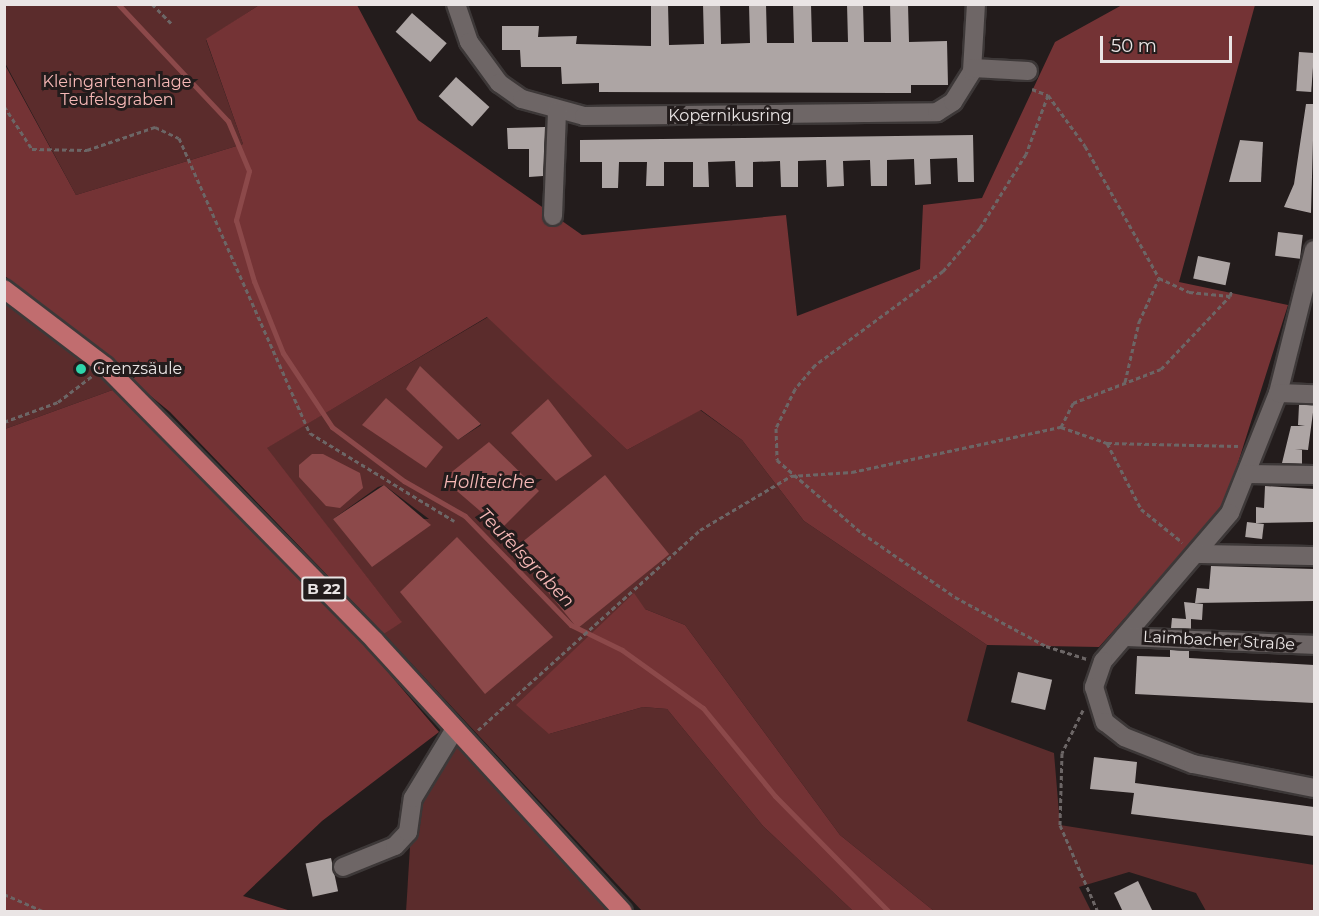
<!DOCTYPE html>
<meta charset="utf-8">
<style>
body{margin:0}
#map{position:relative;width:1319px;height:916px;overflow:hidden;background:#231c1c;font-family:Montserrat,sans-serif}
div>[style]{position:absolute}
.green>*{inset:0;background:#5b2c2c}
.forest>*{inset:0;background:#743335}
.water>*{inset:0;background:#8c494a;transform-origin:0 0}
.stream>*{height:5px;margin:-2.5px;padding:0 2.5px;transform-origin:2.5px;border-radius:2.5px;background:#8c494a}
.building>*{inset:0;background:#ada5a4;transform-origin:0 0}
.path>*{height:3px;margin-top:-1.5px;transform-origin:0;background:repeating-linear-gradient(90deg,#6c6666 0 4.5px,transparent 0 7.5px)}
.roads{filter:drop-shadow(2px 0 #3d3838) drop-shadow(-2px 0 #3d3838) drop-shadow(0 2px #3d3838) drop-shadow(0 -2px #3d3838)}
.minor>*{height:18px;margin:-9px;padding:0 9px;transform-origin:9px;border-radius:9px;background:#6e6666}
.major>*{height:18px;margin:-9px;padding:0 9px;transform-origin:9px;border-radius:9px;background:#c16d6f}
.dots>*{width:16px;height:16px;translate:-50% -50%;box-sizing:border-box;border:3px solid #231c1c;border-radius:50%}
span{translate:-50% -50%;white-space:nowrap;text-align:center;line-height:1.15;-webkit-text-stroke:6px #231c1c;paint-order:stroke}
.shield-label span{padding:2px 4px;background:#231c1c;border:2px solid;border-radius:4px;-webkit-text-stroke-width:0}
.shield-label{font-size:15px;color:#eae5e5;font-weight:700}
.park-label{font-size:16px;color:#f6b8b6}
.street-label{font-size:16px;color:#eae5e5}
.poi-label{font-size:16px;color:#eae5e5}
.left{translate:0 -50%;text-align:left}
.water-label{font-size:18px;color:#f6b8b6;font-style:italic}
.frame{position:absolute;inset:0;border:6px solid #eae5e5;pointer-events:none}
.scale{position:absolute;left:1100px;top:36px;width:132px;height:27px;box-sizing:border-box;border:3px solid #eae5e5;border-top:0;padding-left:8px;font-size:18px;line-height:21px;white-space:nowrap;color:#eae5e5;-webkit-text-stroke:4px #231c1c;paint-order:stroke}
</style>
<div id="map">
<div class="green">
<div style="clip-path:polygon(5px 5px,259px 5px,206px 40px,243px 144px,76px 195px,5px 63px)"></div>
<div style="clip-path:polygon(5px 302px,118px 388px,5px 429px)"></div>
<div style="clip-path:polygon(evenodd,488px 317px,627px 450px,700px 410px,742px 440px,804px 521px,987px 645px,967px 721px,1054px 753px,1060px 825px,1314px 865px,1314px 911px,1206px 911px,1196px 893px,1129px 872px,1079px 887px,1091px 911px,934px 911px,840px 835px,685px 625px,645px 609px,549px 734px,643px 707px,667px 709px,763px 826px,853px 911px,642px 911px,384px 634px,401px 621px,266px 448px,488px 317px,420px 367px,481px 424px,481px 425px,458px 440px,407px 389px,420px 367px,488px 317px,384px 485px,429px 519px,333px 519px,378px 487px,384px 485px)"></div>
<div style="clip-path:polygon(459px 747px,465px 750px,610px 911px,406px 912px,413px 798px,448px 748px)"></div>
</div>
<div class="forest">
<div style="clip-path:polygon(259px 5px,357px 5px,418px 120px,582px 235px,786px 215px,797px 316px,920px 269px,923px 205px,982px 198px,1055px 42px,1122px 5px,1255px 5px,1179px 282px,1288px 305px,1224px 507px,1099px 647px,987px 645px,804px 521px,742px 440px,701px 410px,627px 450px,487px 317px,267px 448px,402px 622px,384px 634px,170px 412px,5px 276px,4px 63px,76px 195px,243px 144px,206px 39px)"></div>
<div style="clip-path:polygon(118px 388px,346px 623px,439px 732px,322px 821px,243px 896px,291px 911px,5px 912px,5px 429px)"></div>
<div style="clip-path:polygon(634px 593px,645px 609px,685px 625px,840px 835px,934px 911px,853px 911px,763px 826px,667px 709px,643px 707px,549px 734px,516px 705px)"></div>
</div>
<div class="water">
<div style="clip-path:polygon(420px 366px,481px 424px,458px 440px,406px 389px)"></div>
<div style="clip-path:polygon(386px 398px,443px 447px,426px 468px,362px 425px)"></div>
<div style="clip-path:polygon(548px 399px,592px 456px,556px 481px,511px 433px)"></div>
<div style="clip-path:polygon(489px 442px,539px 491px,501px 529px,443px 479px)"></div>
<div style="clip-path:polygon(312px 454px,323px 454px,360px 473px,363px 488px,340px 508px,326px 506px,299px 477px,299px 465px)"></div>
<div style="left:605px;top:475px;width:102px;height:118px;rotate:51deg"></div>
<div style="clip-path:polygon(384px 485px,431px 525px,372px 567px,333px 519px)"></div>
<div style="clip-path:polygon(457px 537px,553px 637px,485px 694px,400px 592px)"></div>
</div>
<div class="stream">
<div style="left:118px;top:4px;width:161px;rotate:46.8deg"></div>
<div style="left:228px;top:121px;width:54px;rotate:67.2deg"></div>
<div style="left:249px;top:171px;width:51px;rotate:104.9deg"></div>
<div style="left:236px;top:220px;width:64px;rotate:73.6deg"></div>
<div style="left:254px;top:281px;width:78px;rotate:68.1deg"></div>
<div style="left:283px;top:353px;width:89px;rotate:56.5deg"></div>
<div style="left:332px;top:427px;width:90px;rotate:36.9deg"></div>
<div style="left:404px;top:481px;width:70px;rotate:29.8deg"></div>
<div style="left:465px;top:516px;width:152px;rotate:45.8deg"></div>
<div style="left:571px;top:625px;width:57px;rotate:26.1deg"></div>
<div style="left:622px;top:650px;width:100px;rotate:35.6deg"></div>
<div style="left:703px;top:708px;width:114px;rotate:50.7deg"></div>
<div style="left:775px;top:796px;width:163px;rotate:45.5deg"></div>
</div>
<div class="building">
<div style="clip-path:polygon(651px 4px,668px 4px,669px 45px,704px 44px,703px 4px,720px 4px,721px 44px,750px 43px,749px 4px,766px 4px,767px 43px,794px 43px,793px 4px,811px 4px,812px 42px,848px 42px,847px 4px,863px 4px,864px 42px,891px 42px,890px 4px,908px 4px,909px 42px,947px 41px,948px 85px,911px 85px,911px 93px,894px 93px,599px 92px,599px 83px,562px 84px,561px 67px,521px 67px,520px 50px,502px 50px,502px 26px,539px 26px,538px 37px,577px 36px,576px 44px,651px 46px)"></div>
<div style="left:412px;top:13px;width:46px;height:25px;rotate:41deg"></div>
<div style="left:1299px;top:52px;width:15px;height:39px;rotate:4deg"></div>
<div style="left:456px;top:77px;width:45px;height:26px;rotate:42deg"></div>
<div style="clip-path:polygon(1306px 104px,1314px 104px,1311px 213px,1284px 207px,1294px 184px)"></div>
<div style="clip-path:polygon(545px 127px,543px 176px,529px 177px,529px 149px,508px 149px,507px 128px)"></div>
<div style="clip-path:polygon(973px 135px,974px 182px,958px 182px,957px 158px,930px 159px,931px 184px,915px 185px,914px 159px,887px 160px,887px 186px,871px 186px,870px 160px,843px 161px,844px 186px,827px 187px,826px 160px,798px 161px,798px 187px,781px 187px,780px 161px,753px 162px,753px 187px,736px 187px,735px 161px,708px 162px,709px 187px,693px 187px,693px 162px,664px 162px,664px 186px,646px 186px,647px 162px,619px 162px,618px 188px,602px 188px,602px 162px,580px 162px,580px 140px)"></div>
<div style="clip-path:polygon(1240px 140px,1263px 142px,1261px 182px,1229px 182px)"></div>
<div style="left:1278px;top:232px;width:25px;height:24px;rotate:7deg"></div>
<div style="left:1198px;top:256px;width:33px;height:23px;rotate:12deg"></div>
<div style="clip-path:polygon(1299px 405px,1314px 405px,1308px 450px,1295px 449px,1302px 450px,1302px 464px,1282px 463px,1291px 426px,1305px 426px,1298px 425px)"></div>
<div style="clip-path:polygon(1265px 486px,1314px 489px,1314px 522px,1256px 523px,1256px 507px,1264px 508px)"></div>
<div style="left:1247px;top:522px;width:17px;height:15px;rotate:7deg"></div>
<div style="clip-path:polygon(1211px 566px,1314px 569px,1314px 601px,1195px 603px,1197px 588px,1209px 589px)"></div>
<div style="clip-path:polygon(1184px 602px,1203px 604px,1202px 620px,1191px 619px,1191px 629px,1171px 628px,1172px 618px,1186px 619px)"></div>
<div style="clip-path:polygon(1170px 650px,1189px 651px,1189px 658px,1314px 665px,1314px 703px,1135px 694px,1137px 656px,1170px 657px)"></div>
<div style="left:1018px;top:672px;width:35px;height:31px;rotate:13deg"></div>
<div style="clip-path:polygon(1094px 757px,1137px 762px,1135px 783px,1314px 807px,1314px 836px,1131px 814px,1134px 793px,1090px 789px)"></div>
<div style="left:331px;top:858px;width:34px;height:26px;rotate:78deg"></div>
<div style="clip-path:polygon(1138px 881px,1153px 912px,1123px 912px,1114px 893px)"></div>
</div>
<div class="path">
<div style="left:152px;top:4px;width:27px;rotate:45deg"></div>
<div style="left:1032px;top:89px;width:17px;rotate:21deg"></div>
<div style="left:1048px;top:95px;width:63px;rotate:54deg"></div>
<div style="left:1085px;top:146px;width:151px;rotate:60.7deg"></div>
<div style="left:1159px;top:278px;width:33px;rotate:25deg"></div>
<div style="left:1189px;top:292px;width:41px;rotate:5.6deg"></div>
<div style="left:1230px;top:296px;width:6px;rotate:-72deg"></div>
<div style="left:1048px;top:95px;width:63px;rotate:110.4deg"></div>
<div style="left:1026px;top:154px;width:87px;rotate:121.9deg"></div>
<div style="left:980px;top:228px;width:57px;rotate:130.7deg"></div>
<div style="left:943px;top:271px;width:159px;rotate:143.7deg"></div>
<div style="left:815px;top:365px;width:31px;rotate:130deg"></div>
<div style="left:795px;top:389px;width:43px;rotate:116deg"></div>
<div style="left:776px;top:428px;width:32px;rotate:88deg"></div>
<div style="left:777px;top:460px;width:112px;rotate:40.7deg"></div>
<div style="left:862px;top:533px;width:113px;rotate:34.5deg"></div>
<div style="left:955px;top:597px;width:103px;rotate:28.3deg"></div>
<div style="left:1046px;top:646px;width:43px;rotate:17.6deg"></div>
<div style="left:4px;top:106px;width:51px;rotate:56.9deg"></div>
<div style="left:32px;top:149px;width:55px;rotate:1deg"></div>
<div style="left:87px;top:150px;width:72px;rotate:-18.7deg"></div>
<div style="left:155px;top:127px;width:26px;rotate:25deg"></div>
<div style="left:179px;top:138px;width:323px;rotate:66.1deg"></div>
<div style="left:310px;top:433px;width:169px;rotate:31.4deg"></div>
<div style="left:1125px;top:382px;width:62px;rotate:-76.9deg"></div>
<div style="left:1139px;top:322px;width:48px;rotate:-65.6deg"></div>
<div style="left:4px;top:422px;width:58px;rotate:-20.3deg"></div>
<div style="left:58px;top:402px;width:43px;rotate:-37.4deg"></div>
<div style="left:1061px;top:427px;width:27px;rotate:-63deg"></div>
<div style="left:1073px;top:403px;width:94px;rotate:-21.1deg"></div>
<div style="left:1161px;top:369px;width:100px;rotate:-46.6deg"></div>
<div style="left:1107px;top:443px;width:74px;rotate:62.7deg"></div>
<div style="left:1141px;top:509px;width:53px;rotate:38.8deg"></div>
<div style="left:1083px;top:710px;width:48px;rotate:116deg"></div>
<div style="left:1062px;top:753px;width:72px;rotate:91.6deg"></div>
<div style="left:1060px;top:825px;width:95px;rotate:66.4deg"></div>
<div style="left:478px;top:730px;width:299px;rotate:-42deg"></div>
<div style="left:700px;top:530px;width:106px;rotate:-30.7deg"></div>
<div style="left:791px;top:476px;width:61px;rotate:-3.8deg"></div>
<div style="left:852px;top:472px;width:214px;rotate:-12.2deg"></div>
<div style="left:1061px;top:427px;width:49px;rotate:19.2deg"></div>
<div style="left:1107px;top:443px;width:131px;rotate:1.3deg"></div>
<div style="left:4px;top:894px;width:45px;rotate:23.7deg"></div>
</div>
<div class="roads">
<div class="minor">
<div style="left:456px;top:4px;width:40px;rotate:71.1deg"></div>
<div style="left:469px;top:42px;width:51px;rotate:53.8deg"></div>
<div style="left:499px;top:83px;width:28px;rotate:35deg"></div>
<div style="left:522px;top:99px;width:64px;rotate:15.3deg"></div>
<div style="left:584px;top:116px;width:353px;rotate:-0.6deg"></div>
<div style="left:937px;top:112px;width:19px;rotate:-32deg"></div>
<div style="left:953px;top:102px;width:36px;rotate:-58deg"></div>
<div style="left:972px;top:71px;width:67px;rotate:-86.6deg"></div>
<div style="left:973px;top:68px;width:55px;rotate:3.1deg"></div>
<div style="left:553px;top:216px;width:105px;rotate:-87.8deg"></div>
<div style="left:1314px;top:250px;width:147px;rotate:104.1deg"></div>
<div style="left:1278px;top:393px;width:129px;rotate:111.8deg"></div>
<div style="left:1230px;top:513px;width:195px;rotate:130.6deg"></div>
<div style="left:1103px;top:661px;width:28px;rotate:109deg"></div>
<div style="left:1094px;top:687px;width:37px;rotate:73deg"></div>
<div style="left:1105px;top:722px;width:24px;rotate:38deg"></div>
<div style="left:1124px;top:737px;width:74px;rotate:21.4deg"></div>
<div style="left:1193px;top:764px;width:123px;rotate:11.2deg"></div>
<div style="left:1278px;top:393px;width:36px;rotate:2deg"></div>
<div style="left:1248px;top:474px;width:66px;rotate:0.9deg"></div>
<div style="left:1197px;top:554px;width:117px;rotate:1deg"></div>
<div style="left:1124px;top:637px;width:190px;rotate:2.4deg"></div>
<div style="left:343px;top:867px;width:56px;rotate:-22deg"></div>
<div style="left:395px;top:846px;width:19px;rotate:-47deg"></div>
<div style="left:408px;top:832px;width:34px;rotate:-82deg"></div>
<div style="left:413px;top:798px;width:81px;rotate:-58.7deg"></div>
</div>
<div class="major">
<div style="left:4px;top:289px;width:127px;rotate:37.3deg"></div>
<div style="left:105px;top:366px;width:385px;rotate:45.5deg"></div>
<div style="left:375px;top:641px;width:367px;rotate:47.5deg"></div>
</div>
</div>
<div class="dots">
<div style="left:81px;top:369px;background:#2ed4aa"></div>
</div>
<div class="shield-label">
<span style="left:324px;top:589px">B 22</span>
</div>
<div class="park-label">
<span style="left:117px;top:91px">Kleingartenanlage<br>Teufelsgraben</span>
</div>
<div class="street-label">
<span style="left:730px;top:116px">Kopernikusring</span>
<span style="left:1219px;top:641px;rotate:3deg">Laimbacher Straße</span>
</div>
<div class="poi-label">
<span class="left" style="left:93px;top:369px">Grenzsäule</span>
</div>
<div class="water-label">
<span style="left:489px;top:482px">Hollteiche</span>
<span style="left:526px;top:558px;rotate:46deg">Teufelsgraben</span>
</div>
<div class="frame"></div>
<div class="scale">50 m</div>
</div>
